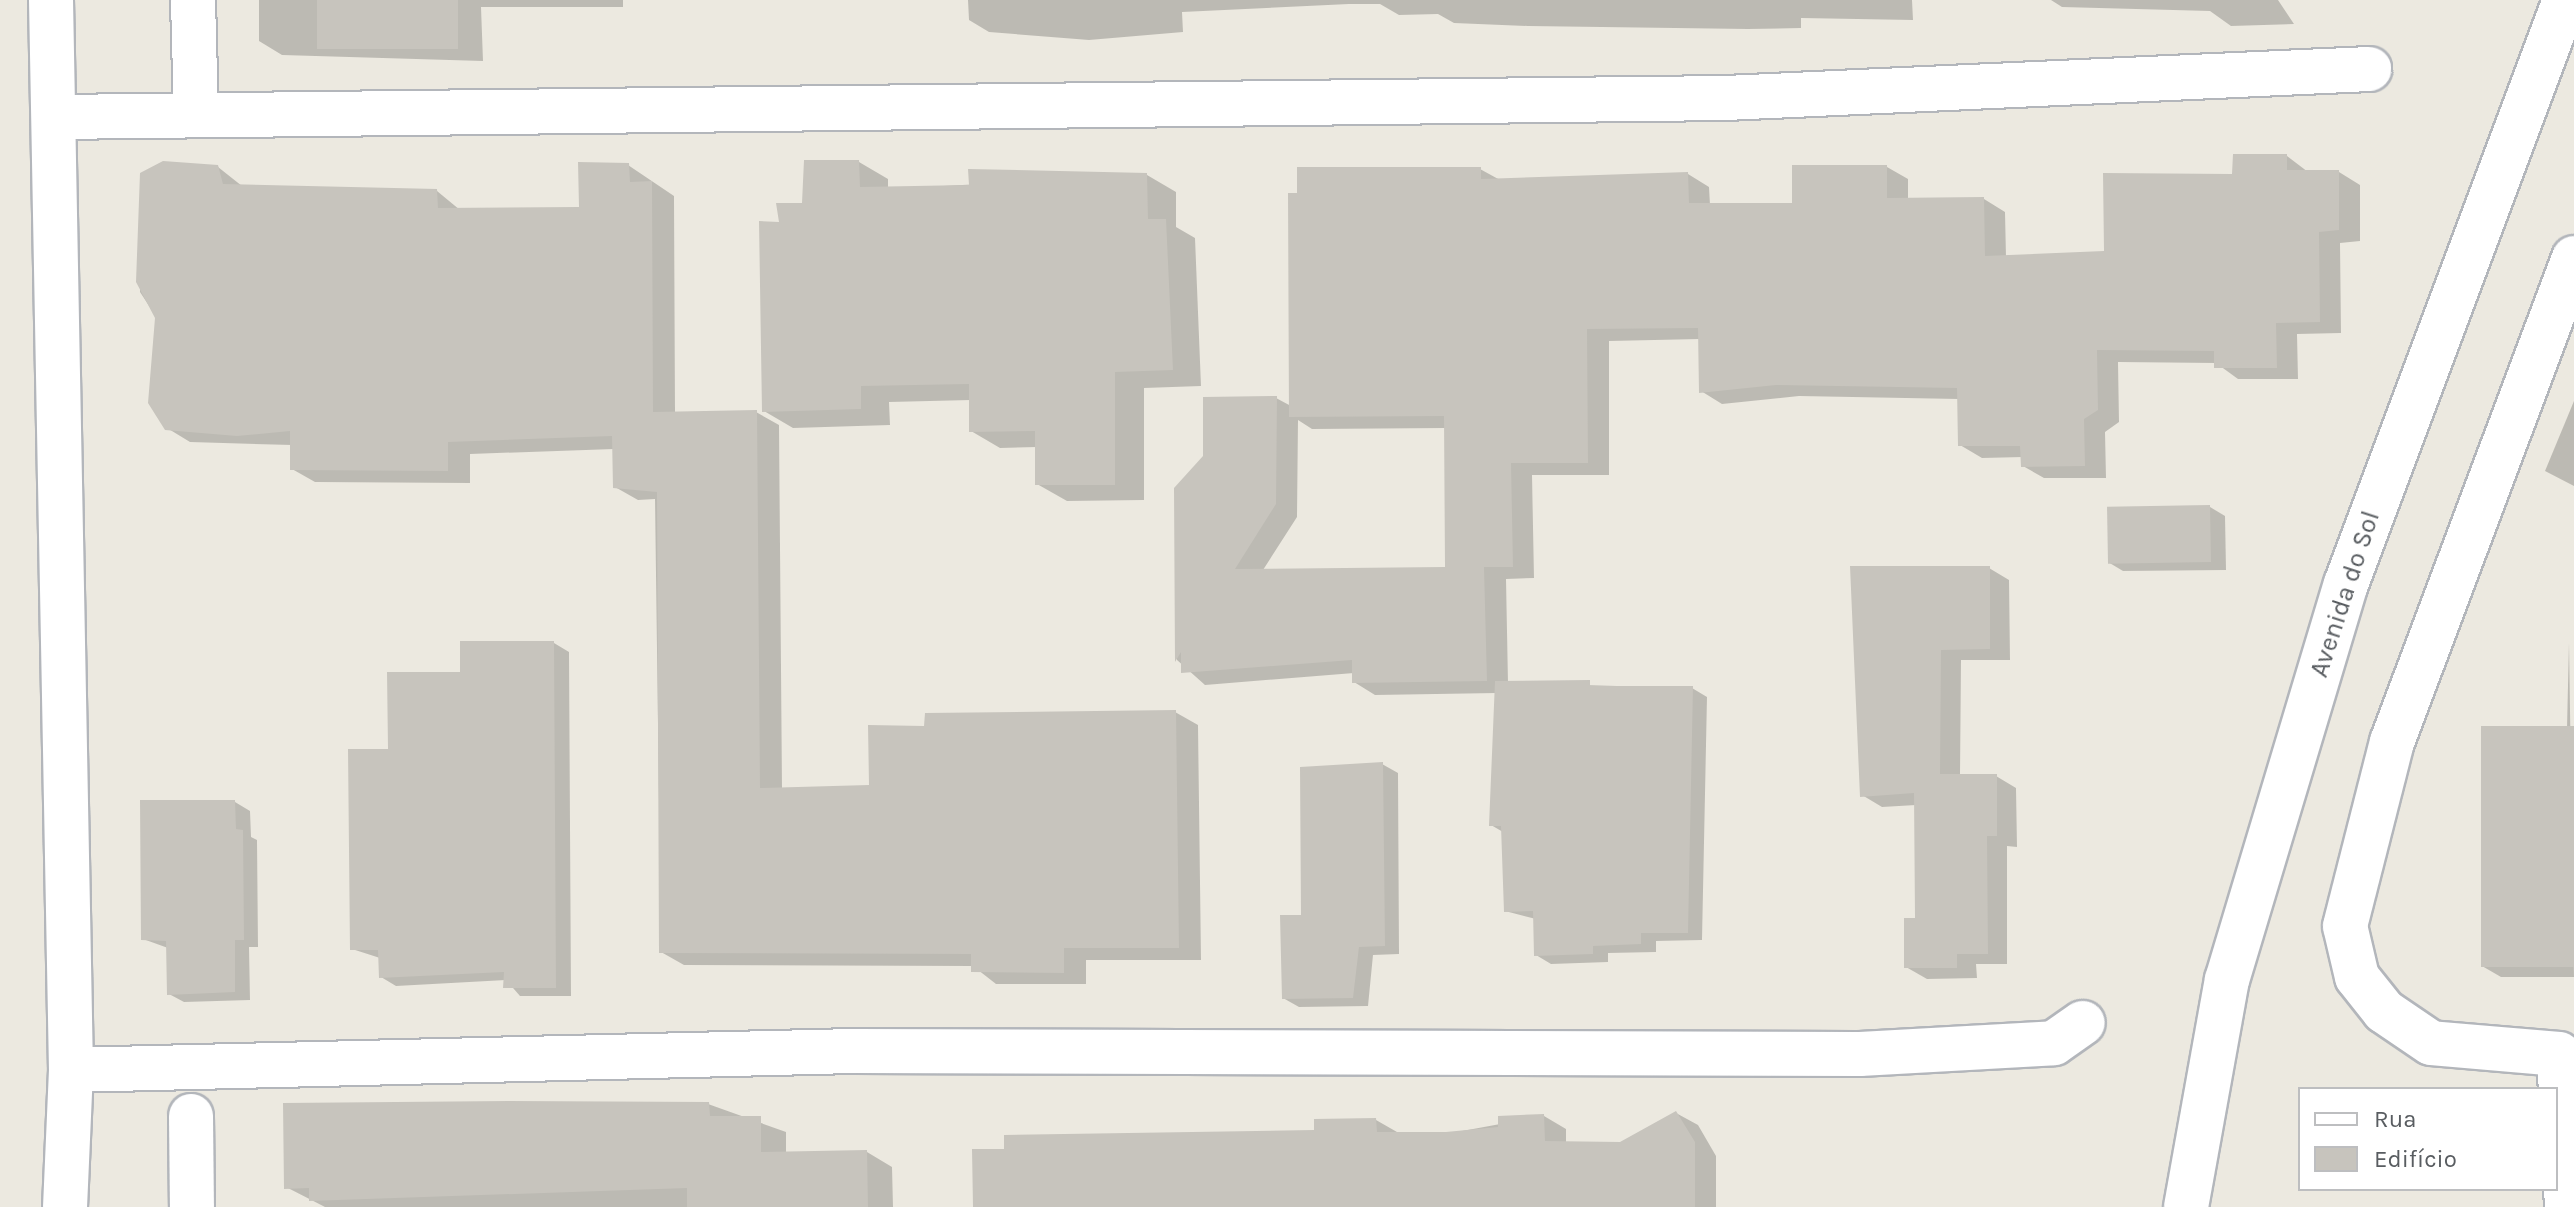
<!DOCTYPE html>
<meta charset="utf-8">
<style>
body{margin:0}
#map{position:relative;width:2574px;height:1207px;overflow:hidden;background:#ece9e0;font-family:Karla,sans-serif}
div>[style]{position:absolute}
.shadow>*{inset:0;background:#0003}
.building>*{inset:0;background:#c7c4bd;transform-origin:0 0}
.roads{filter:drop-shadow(2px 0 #b3b6bb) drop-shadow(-2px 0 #b3b6bb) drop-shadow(0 2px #b3b6bb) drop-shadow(0 -2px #b3b6bb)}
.minor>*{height:44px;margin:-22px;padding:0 22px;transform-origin:22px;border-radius:22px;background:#fff}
.tertiary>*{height:44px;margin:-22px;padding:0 22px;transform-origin:22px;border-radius:22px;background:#fff}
span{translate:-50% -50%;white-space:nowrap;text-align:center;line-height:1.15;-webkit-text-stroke:7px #fff;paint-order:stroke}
.street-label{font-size:26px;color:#595d61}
.legend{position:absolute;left:2298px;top:1087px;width:260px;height:104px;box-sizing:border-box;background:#fff;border:2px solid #bdbec0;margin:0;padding:10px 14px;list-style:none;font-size:24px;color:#595d61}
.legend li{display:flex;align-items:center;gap:16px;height:40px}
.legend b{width:40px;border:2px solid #bdbec0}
</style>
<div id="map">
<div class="shadow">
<div style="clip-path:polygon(259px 0,623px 0,623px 7px,481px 7px,483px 61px,282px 55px,259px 41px)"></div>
<div style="clip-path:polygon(968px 0,1912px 0,1913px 20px,1801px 18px,1801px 28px,1748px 29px,1528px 26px,1454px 23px,1438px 14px,1399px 15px,1380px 4px,1349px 4px,1182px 12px,1183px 32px,1089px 40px,989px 32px,969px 20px)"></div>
<div style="clip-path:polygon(2051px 0,2278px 0,2294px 24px,2231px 26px,2210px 11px,2062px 7px)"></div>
<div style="clip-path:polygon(evenodd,2287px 156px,2308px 172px,2339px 172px,2360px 185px,2360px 241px,2340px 243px,2341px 333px,2297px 334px,2298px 379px,2238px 379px,2216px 363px,2118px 362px,2119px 422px,2105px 432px,2106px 478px,2044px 478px,2023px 466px,2023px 457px,1982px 458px,1960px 445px,1959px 399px,1799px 396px,1722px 404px,1701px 391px,1700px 339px,1609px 341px,1609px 475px,1532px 475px,1534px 578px,1506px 579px,1508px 683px,1692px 688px,1707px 697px,1702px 940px,1656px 941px,1656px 952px,1608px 953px,1608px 962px,1551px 964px,1536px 955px,1536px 919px,1505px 911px,1503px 832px,1491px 825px,1497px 693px,1375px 695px,1354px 682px,1354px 673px,1205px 685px,1177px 660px,1176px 489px,1276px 398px,1291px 406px,1480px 169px,1500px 180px,1688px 174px,1709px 187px,1710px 205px,1794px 205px,1887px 167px,1908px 179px,1908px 200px,1984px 199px,2005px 212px,2006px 257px,2106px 252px,2234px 176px,2287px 156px,1298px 420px,1312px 429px,1446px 428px,1447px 569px,1263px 570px,1297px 517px,1298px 420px)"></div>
<div style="clip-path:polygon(859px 162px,888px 179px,888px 189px,1147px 175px,1176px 192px,1176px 227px,1195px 238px,1201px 386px,1144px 388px,1144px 500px,1067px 501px,1037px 484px,1037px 447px,1000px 448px,971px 431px,971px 400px,889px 402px,890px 425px,793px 428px,764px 411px,781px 224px)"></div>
<div style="clip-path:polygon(628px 165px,674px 196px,675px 413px,756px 412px,779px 425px,782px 789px,871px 787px,926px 728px,1175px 712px,1198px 725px,1201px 960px,1086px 960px,1086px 984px,996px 984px,973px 966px,684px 965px,661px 952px,655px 499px,638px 500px,615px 487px,614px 449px,470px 454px,470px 483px,315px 482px,292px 469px,292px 445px,190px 442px,167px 428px,157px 318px,140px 292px,142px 175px,218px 167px,242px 186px,437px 191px,460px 210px,581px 209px)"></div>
<div style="clip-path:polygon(2574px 401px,2574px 486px,2545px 471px)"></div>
<div style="clip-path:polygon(2210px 507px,2225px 516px,2226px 570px,2123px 571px,2108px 562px)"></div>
<div style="clip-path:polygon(1852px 568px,1989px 568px,2009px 580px,2010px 660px,1961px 660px,1960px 776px,1996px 776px,2016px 788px,2017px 847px,2007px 846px,2007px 964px,1976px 964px,1977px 978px,1927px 979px,1906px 967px,1917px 920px,1916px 805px,1882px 807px,1862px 795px)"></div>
<div style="clip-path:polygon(2569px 642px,2574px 977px,2501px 977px,2482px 966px,2567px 728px)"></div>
<div style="clip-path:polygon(554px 643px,569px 652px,571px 996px,520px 996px,506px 980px,396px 986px,381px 977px,380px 958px,352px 949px,390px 751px,462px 674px)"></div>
<div style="clip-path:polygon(1382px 764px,1398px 773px,1399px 954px,1373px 955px,1368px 1006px,1299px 1007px,1283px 998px)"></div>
<div style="clip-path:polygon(235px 802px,250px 811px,251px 837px,257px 840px,258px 947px,249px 947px,250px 1000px,184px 1002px,169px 994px,168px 948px,143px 939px)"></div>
<div style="clip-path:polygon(708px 1104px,786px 1132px,786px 1154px,867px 1152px,892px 1167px,893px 1207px,325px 1207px,286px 1187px)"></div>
<div style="clip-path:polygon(1676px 1113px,1698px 1125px,1716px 1156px,1716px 1207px,975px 1207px,1376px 1120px,1397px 1132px,1446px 1134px,1544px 1116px,1566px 1129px,1566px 1143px,1621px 1144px)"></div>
</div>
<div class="building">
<div style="left:317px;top:0;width:141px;height:49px"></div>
<div style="clip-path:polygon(2233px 154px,2287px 154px,2287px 170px,2339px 170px,2339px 230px,2319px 232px,2320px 322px,2276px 323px,2277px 368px,2214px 368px,2214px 351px,2097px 350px,2098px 410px,2084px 419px,2085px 466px,2021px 467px,2020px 446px,1958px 446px,1957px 388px,1776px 385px,1699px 393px,1698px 328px,1587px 329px,1588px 463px,1511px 463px,1513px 567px,1484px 567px,1487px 681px,1352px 683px,1352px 660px,1181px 673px,1181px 652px,1175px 662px,1174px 488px,1203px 456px,1203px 397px,1277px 396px,1276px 504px,1235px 569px,1445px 567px,1444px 416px,1289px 417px,1288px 193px,1297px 193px,1297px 167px,1481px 167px,1481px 179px,1688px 172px,1689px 203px,1792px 203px,1792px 165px,1887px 165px,1887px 198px,1984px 197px,1985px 256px,2104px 251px,2103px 173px,2232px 174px)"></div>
<div style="clip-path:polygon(804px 160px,859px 160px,860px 187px,969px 185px,968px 169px,1147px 173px,1148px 219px,1166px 219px,1173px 370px,1115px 372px,1115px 485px,1035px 485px,1035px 431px,969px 432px,969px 384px,861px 386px,861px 409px,762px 412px,759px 221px,779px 222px,776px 203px,802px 203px)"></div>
<div style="clip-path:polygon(163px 161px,218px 165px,223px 184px,437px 189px,438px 208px,579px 207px,578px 162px,629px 163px,630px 182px,652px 181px,653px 412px,757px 410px,760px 788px,869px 785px,868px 725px,924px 726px,925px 713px,1176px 710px,1179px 948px,1064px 948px,1064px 973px,971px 972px,971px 954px,659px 953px,657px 492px,613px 488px,612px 436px,448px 442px,448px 471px,290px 470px,290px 431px,237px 436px,165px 430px,148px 403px,155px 318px,136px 282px,140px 173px)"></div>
<div style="left:2210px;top:505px;width:57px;height:103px;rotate:89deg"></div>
<div style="clip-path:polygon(1850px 566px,1990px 566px,1990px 649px,1941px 650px,1940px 774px,1997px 774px,1997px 836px,1987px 836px,1988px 954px,1957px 954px,1957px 968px,1904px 968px,1904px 918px,1915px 918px,1914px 793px,1860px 797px)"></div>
<div style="clip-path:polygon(460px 641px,554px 641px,556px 988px,503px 988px,504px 972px,379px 978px,378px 950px,350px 950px,348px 749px,388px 749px,387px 672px,460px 672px)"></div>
<div style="clip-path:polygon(1590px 680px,1590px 686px,1693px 686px,1688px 933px,1641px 933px,1641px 944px,1593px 946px,1593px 954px,1534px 956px,1533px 911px,1504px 912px,1501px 826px,1489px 826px,1495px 681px)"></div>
<div style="left:2481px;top:726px;width:93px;height:241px"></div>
<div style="clip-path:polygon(1383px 762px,1385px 946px,1359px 947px,1353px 998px,1282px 999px,1280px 915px,1301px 915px,1300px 767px)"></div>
<div style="clip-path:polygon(140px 800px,235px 800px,236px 829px,243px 830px,244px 940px,235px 940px,235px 992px,167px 995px,166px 941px,141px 940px)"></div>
<div style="clip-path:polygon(509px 1101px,709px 1102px,710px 1116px,761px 1116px,761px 1152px,867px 1150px,868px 1207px,687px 1207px,687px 1188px,309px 1201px,309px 1188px,284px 1189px,283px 1103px)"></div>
<div style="clip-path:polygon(1676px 1111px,1695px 1142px,1695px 1207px,973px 1207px,972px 1149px,1004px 1149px,1004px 1135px,1314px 1130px,1314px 1119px,1376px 1118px,1377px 1132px,1446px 1132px,1498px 1127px,1498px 1116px,1544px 1114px,1545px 1141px,1620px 1142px)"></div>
</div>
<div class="roads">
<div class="minor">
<div style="left:51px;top:0;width:1070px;rotate:88.93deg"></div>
<div style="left:71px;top:1070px;width:137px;rotate:92.5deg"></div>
<div style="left:193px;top:0;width:115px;rotate:88.5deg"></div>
<div style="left:54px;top:117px;width:1672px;rotate:-0.65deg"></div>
<div style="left:1726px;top:98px;width:644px;rotate:-2.58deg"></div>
<div style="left:71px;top:1070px;width:785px;rotate:-1.39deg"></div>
<div style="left:856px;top:1051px;width:1004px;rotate:0.17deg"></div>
<div style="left:1860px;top:1054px;width:194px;rotate:-3.2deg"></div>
<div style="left:2054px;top:1043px;width:35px;rotate:-35deg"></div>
<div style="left:191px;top:1116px;width:91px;rotate:89.4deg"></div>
<div style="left:2567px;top:1207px;width:153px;rotate:-93deg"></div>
<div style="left:2559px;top:1054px;width:128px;rotate:-175.1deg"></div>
<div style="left:2431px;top:1043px;width:57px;rotate:-145.8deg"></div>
<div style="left:2384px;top:1011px;width:43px;rotate:-128.5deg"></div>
<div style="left:2357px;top:977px;width:52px;rotate:-103.2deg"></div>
<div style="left:2345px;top:926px;width:190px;rotate:-75.7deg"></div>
<div style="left:2392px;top:742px;width:517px;rotate:-69.39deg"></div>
</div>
<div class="tertiary">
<div style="left:2186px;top:1207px;width:231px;rotate:-79.8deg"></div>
<div style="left:2227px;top:980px;width:413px;rotate:-73.3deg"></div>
<div style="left:2346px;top:584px;width:624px;rotate:-69.44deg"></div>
</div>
</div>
<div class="street-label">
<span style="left:2345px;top:594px;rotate:-72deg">Avenida do Sol</span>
</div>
<ul class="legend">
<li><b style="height:10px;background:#fff"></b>Rua</li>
<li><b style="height:22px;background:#c7c4bd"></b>Edifício</li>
</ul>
</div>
